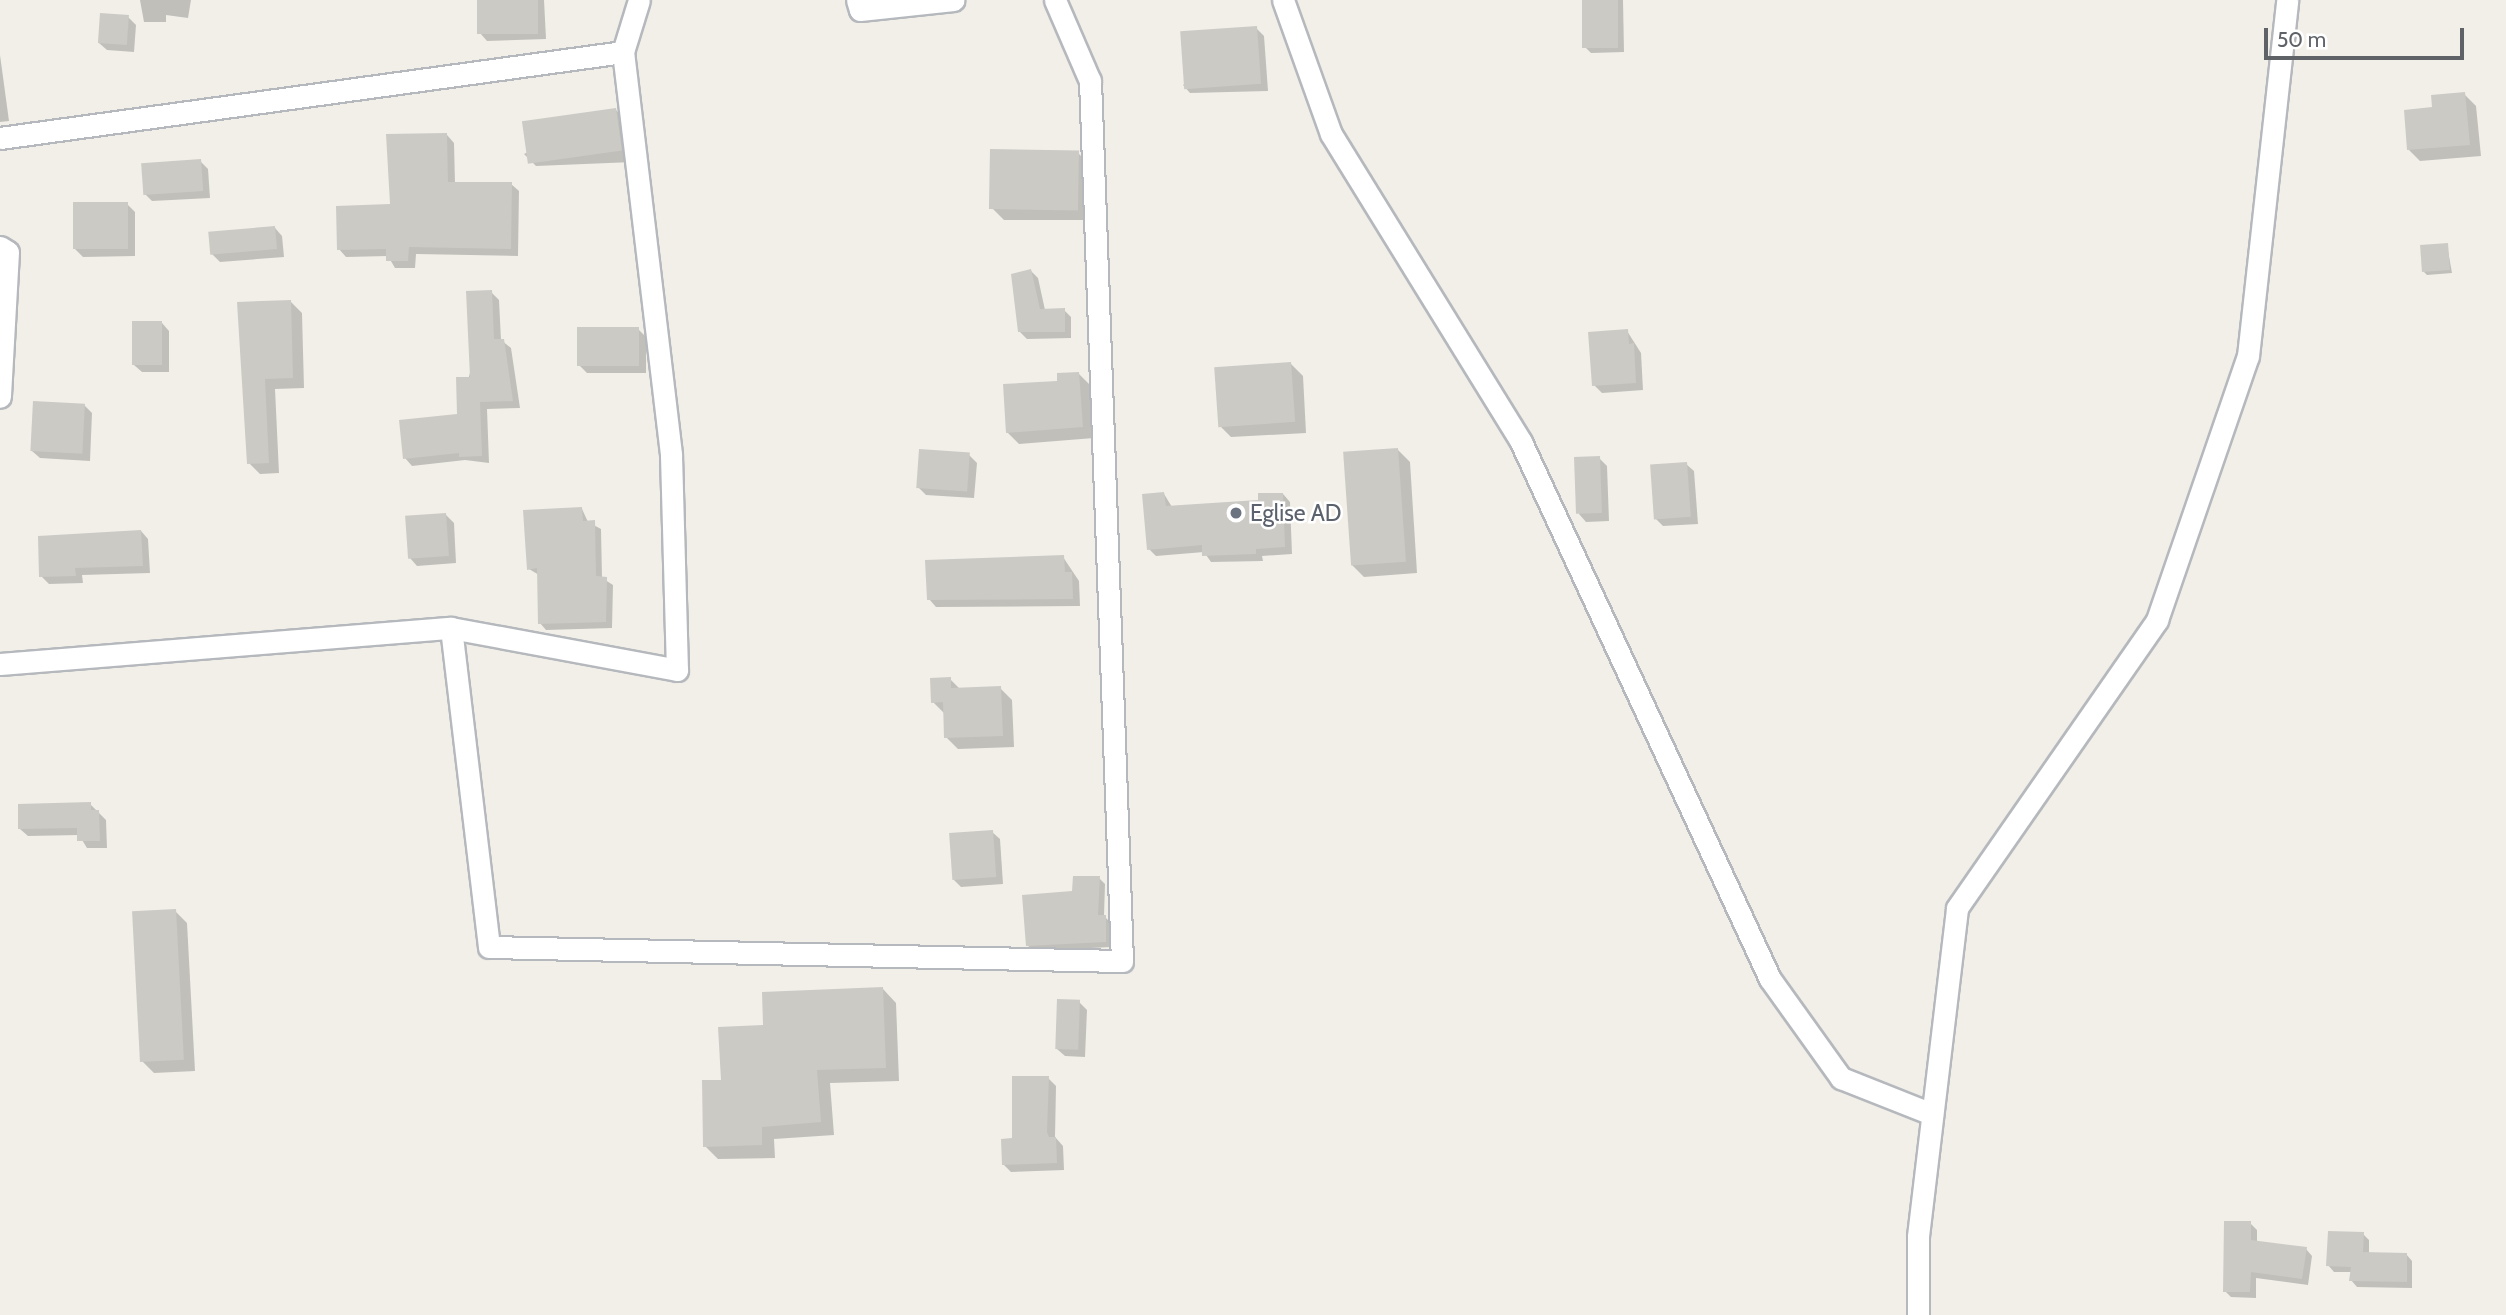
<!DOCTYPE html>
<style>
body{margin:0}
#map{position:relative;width:2506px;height:1315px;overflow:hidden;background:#f1efe8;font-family:Cabin,sans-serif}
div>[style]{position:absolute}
.shadow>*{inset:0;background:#0003}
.building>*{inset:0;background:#cccac5;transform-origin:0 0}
.roads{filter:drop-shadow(2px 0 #b5b8bc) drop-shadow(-2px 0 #b5b8bc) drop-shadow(0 2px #b5b8bc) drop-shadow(0 -2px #b5b8bc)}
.minor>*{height:21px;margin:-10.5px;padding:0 10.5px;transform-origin:10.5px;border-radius:10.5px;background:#fff}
.dots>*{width:19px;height:19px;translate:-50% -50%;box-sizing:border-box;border:4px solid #fff;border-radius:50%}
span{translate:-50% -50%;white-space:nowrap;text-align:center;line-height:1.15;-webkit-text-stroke:5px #fff;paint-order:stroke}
.worship-label{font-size:23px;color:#5b616d}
.left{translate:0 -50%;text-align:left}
.scale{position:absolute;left:2264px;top:28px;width:200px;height:32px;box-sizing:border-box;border:4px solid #5f6368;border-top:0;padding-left:9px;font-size:21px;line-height:24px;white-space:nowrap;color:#5f6368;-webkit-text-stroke:5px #fff;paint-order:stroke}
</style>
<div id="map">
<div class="shadow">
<div style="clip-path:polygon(140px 0,191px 0,188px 18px,166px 15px,166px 22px,144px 22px)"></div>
<div style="clip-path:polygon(477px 0,544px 0,546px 39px,487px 41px,480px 33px)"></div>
<div style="clip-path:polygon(1584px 0,1623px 0,1624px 52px,1591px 53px,1585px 47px)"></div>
<div style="clip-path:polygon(128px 17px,136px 25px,134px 52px,107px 50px,99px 43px)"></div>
<div style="clip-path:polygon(1256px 28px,1264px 36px,1268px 91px,1190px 93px,1183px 85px)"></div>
<div style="clip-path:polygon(0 55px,9px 121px,0 122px)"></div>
<div style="clip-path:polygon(2464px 94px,2476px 106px,2481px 156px,2420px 161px,2408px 149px,2434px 109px)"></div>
<div style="clip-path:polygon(616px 110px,628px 122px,633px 162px,536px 166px,524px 154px)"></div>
<div style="clip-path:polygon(447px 135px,454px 143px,455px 183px,511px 184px,519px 191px,518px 256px,416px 254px,415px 268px,395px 268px,388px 256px,346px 257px,339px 249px,392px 206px)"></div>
<div style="clip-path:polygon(1079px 154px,1091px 166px,1090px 220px,1004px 220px,992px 208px)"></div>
<div style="clip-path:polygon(200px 161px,208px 169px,210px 198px,152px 201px,145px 194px)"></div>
<div style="clip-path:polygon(127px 204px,135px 212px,135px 256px,83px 257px,75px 249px)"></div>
<div style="clip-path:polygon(275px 228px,282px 236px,284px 257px,220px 262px,212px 254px)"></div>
<div style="clip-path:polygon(2447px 245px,2452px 273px,2427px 275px,2424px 272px)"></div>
<div style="clip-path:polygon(1031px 271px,1038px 278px,1045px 310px,1064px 310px,1071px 317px,1071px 338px,1027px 339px,1020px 332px)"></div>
<div style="clip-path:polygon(491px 292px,499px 300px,501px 340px,511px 348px,520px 408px,487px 409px,489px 463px,465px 460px,412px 466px,405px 458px,459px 415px)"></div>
<div style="clip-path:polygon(291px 302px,302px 313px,304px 388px,275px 389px,279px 473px,260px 474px,249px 463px,239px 303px)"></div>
<div style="clip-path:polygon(162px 323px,169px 331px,169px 372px,142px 372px,134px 365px)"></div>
<div style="clip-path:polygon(638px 329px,646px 337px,646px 373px,587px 373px,579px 365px)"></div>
<div style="clip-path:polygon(1627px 331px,1641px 353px,1643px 390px,1602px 393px,1594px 385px)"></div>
<div style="clip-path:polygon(1291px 364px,1303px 376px,1306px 433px,1231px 437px,1219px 425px)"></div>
<div style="clip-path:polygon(1079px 374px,1091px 386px,1094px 438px,1019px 444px,1007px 432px,1059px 382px)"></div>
<div style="clip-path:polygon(84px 405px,92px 413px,90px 461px,40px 458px,32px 451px)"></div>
<div style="clip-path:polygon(1398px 450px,1410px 462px,1417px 573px,1364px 577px,1352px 565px)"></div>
<div style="clip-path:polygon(969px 455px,977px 463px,974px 498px,926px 495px,918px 487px)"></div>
<div style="clip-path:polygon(1599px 458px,1607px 466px,1609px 521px,1586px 522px,1579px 514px)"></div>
<div style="clip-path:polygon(1686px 464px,1694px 471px,1698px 524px,1663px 526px,1655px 518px)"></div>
<div style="clip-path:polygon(1164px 494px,1172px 507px,1260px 502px,1283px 494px,1290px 502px,1292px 554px,1262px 556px,1263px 561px,1211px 562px,1204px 552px,1156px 556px,1149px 549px)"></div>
<div style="clip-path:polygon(582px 509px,588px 522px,601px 529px,602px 578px,613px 585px,612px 628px,546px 630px,540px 623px,539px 575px,529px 569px)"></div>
<div style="clip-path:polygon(446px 515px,454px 523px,456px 563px,417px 566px,410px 558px)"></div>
<div style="clip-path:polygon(141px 531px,148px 539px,150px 573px,82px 575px,83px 583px,49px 584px,41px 576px)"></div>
<div style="clip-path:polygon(1063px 557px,1079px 581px,1080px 606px,936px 607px,929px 599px)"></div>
<div style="clip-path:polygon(950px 679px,960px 689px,1000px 688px,1012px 700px,1014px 747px,958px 749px,946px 737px,945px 714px,933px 702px)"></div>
<div style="clip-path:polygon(90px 804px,106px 820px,107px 848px,87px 848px,79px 835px,28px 836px,20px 829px)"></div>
<div style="clip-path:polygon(992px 832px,1000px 839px,1003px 884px,961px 887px,954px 880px)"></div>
<div style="clip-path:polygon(1099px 878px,1105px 884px,1104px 916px,1111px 923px,1111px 947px,1034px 951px,1027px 945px,1074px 892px)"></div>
<div style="clip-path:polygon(175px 911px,187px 923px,195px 1071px,154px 1073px,142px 1061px)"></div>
<div style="clip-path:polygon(883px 989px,896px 1003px,899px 1081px,830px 1083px,834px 1135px,774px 1139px,775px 1158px,718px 1159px,705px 1146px,722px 1082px)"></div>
<div style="clip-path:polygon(1079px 1002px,1087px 1010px,1085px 1057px,1065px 1056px,1057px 1049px)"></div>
<div style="clip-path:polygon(1048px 1078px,1056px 1086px,1055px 1137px,1063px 1146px,1064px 1170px,1011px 1172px,1003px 1164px)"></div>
<div style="clip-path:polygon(2250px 1223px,2257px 1230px,2257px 1242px,2306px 1249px,2312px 1256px,2308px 1285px,2256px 1278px,2256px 1298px,2231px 1297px,2225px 1291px)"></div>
<div style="clip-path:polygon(2363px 1234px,2369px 1240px,2369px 1254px,2406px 1254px,2412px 1261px,2412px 1288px,2357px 1287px,2351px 1280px,2352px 1272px,2334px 1272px,2328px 1265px)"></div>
</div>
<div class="building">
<div style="left:477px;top:0;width:61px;height:34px"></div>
<div style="left:1582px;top:0;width:36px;height:48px"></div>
<div style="left:100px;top:13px;width:29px;height:30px;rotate:4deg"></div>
<div style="left:1257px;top:26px;width:58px;height:77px;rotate:86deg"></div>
<div style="clip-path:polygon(2465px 92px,2470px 145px,2407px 150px,2404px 110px,2432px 107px,2431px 95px)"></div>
<div style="left:616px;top:108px;width:43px;height:95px;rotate:82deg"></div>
<div style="clip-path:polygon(447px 133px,448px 182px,512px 182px,511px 249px,409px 247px,408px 261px,386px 261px,386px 249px,337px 250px,336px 206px,390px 204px,386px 134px)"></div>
<div style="left:990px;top:149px;width:89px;height:60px;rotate:1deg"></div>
<div style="left:201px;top:159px;width:32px;height:60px;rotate:86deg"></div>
<div style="left:128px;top:202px;width:47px;height:55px;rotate:90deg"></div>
<div style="left:275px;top:226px;width:23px;height:67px;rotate:85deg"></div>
<div style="left:2448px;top:243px;width:27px;height:28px;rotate:86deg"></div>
<div style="clip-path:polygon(1031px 269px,1040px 309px,1065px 308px,1065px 332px,1018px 332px,1011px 274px)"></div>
<div style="clip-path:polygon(492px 290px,494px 339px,504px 339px,513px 401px,480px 402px,482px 456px,459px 457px,459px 453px,403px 459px,399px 420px,457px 414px,456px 377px,470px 377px,466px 291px)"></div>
<div style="clip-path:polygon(291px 300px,293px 378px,265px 379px,269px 463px,247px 464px,237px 302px)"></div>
<div style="left:132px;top:321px;width:30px;height:44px"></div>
<div style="left:577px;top:327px;width:62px;height:39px"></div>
<div style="clip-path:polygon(1628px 329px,1629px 344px,1634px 343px,1636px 383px,1592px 386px,1588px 332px)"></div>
<div style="left:1291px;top:362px;width:60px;height:77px;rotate:86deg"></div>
<div style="clip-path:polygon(1079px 372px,1083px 427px,1006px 433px,1003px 384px,1057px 381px,1057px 373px)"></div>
<div style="left:33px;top:401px;width:52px;height:50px;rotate:3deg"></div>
<div style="left:1398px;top:448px;width:114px;height:55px;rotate:86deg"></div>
<div style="left:919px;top:449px;width:51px;height:39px;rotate:4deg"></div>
<div style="left:1600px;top:456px;width:57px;height:26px;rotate:88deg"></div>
<div style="left:1687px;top:462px;width:55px;height:37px;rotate:86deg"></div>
<div style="clip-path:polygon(1164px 492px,1166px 506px,1258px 500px,1258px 493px,1283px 493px,1285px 547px,1256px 549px,1256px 554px,1202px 556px,1202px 545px,1147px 550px,1142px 494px)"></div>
<div style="clip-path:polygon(582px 507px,583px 521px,595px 520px,596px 576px,607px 577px,606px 622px,538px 624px,537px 568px,527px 570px,523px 510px)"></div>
<div style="left:446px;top:513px;width:43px;height:41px;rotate:86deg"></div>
<div style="clip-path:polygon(141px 530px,143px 566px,75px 568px,76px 576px,39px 577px,38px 536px)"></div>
<div style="clip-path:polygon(1064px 555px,1065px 572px,1072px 572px,1073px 599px,927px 600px,925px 560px)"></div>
<div style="clip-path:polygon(951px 677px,951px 688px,1001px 686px,1003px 736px,944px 738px,943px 702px,931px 703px,930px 678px)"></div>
<div style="clip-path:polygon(91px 802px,91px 810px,99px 810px,100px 841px,77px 841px,77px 828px,18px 829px,18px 804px)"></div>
<div style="left:993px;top:830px;width:47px;height:44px;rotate:86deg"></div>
<div style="clip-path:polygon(1073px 876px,1100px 876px,1098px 915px,1106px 915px,1106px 942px,1026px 946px,1022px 895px,1072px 891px)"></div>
<div style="left:176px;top:909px;width:151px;height:44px;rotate:87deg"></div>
<div style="clip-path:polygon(883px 987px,886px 1068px,817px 1070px,821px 1122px,762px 1127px,762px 1145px,703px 1147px,702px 1080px,721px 1080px,718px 1027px,763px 1025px,762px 992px)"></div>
<div style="left:1057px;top:999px;width:23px;height:50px;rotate:2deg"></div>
<div style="clip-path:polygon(1012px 1076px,1049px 1076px,1047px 1132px,1049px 1137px,1056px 1137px,1057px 1163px,1002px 1165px,1001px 1139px,1012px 1138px)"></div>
<div style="clip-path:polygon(2224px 1221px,2251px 1221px,2251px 1240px,2307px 1247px,2302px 1279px,2251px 1272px,2250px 1292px,2223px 1292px)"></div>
<div style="clip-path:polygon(2328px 1231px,2364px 1232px,2363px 1252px,2407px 1253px,2407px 1282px,2349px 1281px,2351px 1267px,2326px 1266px)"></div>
</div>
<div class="roads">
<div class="minor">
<div style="left:857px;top:0;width:10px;rotate:73deg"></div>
<div style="left:860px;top:10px;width:94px;rotate:-6.1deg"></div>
<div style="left:1283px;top:0;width:142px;rotate:70.3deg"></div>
<div style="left:1331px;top:134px;width:362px;rotate:58.3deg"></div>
<div style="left:1521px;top:442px;width:592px;rotate:65.12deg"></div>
<div style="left:1770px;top:979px;width:122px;rotate:54.4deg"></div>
<div style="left:1841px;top:1078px;width:98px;rotate:21.6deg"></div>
<div style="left:0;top:138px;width:629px;rotate:-7.86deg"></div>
<div style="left:623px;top:52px;width:54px;rotate:-72.9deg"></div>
<div style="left:0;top:247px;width:9px;rotate:32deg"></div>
<div style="left:8px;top:252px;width:145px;rotate:93.2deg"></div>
<div style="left:451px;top:628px;width:230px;rotate:10.5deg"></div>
<div style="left:677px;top:670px;width:216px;rotate:-91.6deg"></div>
<div style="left:671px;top:454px;width:405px;rotate:-96.8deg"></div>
<div style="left:0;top:664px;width:452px;rotate:-4.6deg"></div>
<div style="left:451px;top:628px;width:321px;rotate:83.2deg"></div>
<div style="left:489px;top:947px;width:633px;rotate:1.27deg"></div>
<div style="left:1122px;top:961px;width:881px;rotate:-92.08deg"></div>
<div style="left:1090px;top:81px;width:88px;rotate:-113.4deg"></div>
<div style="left:1918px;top:1315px;width:79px;rotate:-90deg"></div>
<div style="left:1918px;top:1236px;width:330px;rotate:-83.2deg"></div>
<div style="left:1957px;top:908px;width:351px;rotate:-55.2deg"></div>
<div style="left:2157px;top:620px;width:279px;rotate:-71deg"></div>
<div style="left:2248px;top:356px;width:358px;rotate:-83.7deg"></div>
</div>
</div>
<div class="dots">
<div style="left:1236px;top:513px;background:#6b7280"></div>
</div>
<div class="worship-label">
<span class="left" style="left:1250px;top:513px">Eglise AD</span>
</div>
<div class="scale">50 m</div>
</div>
